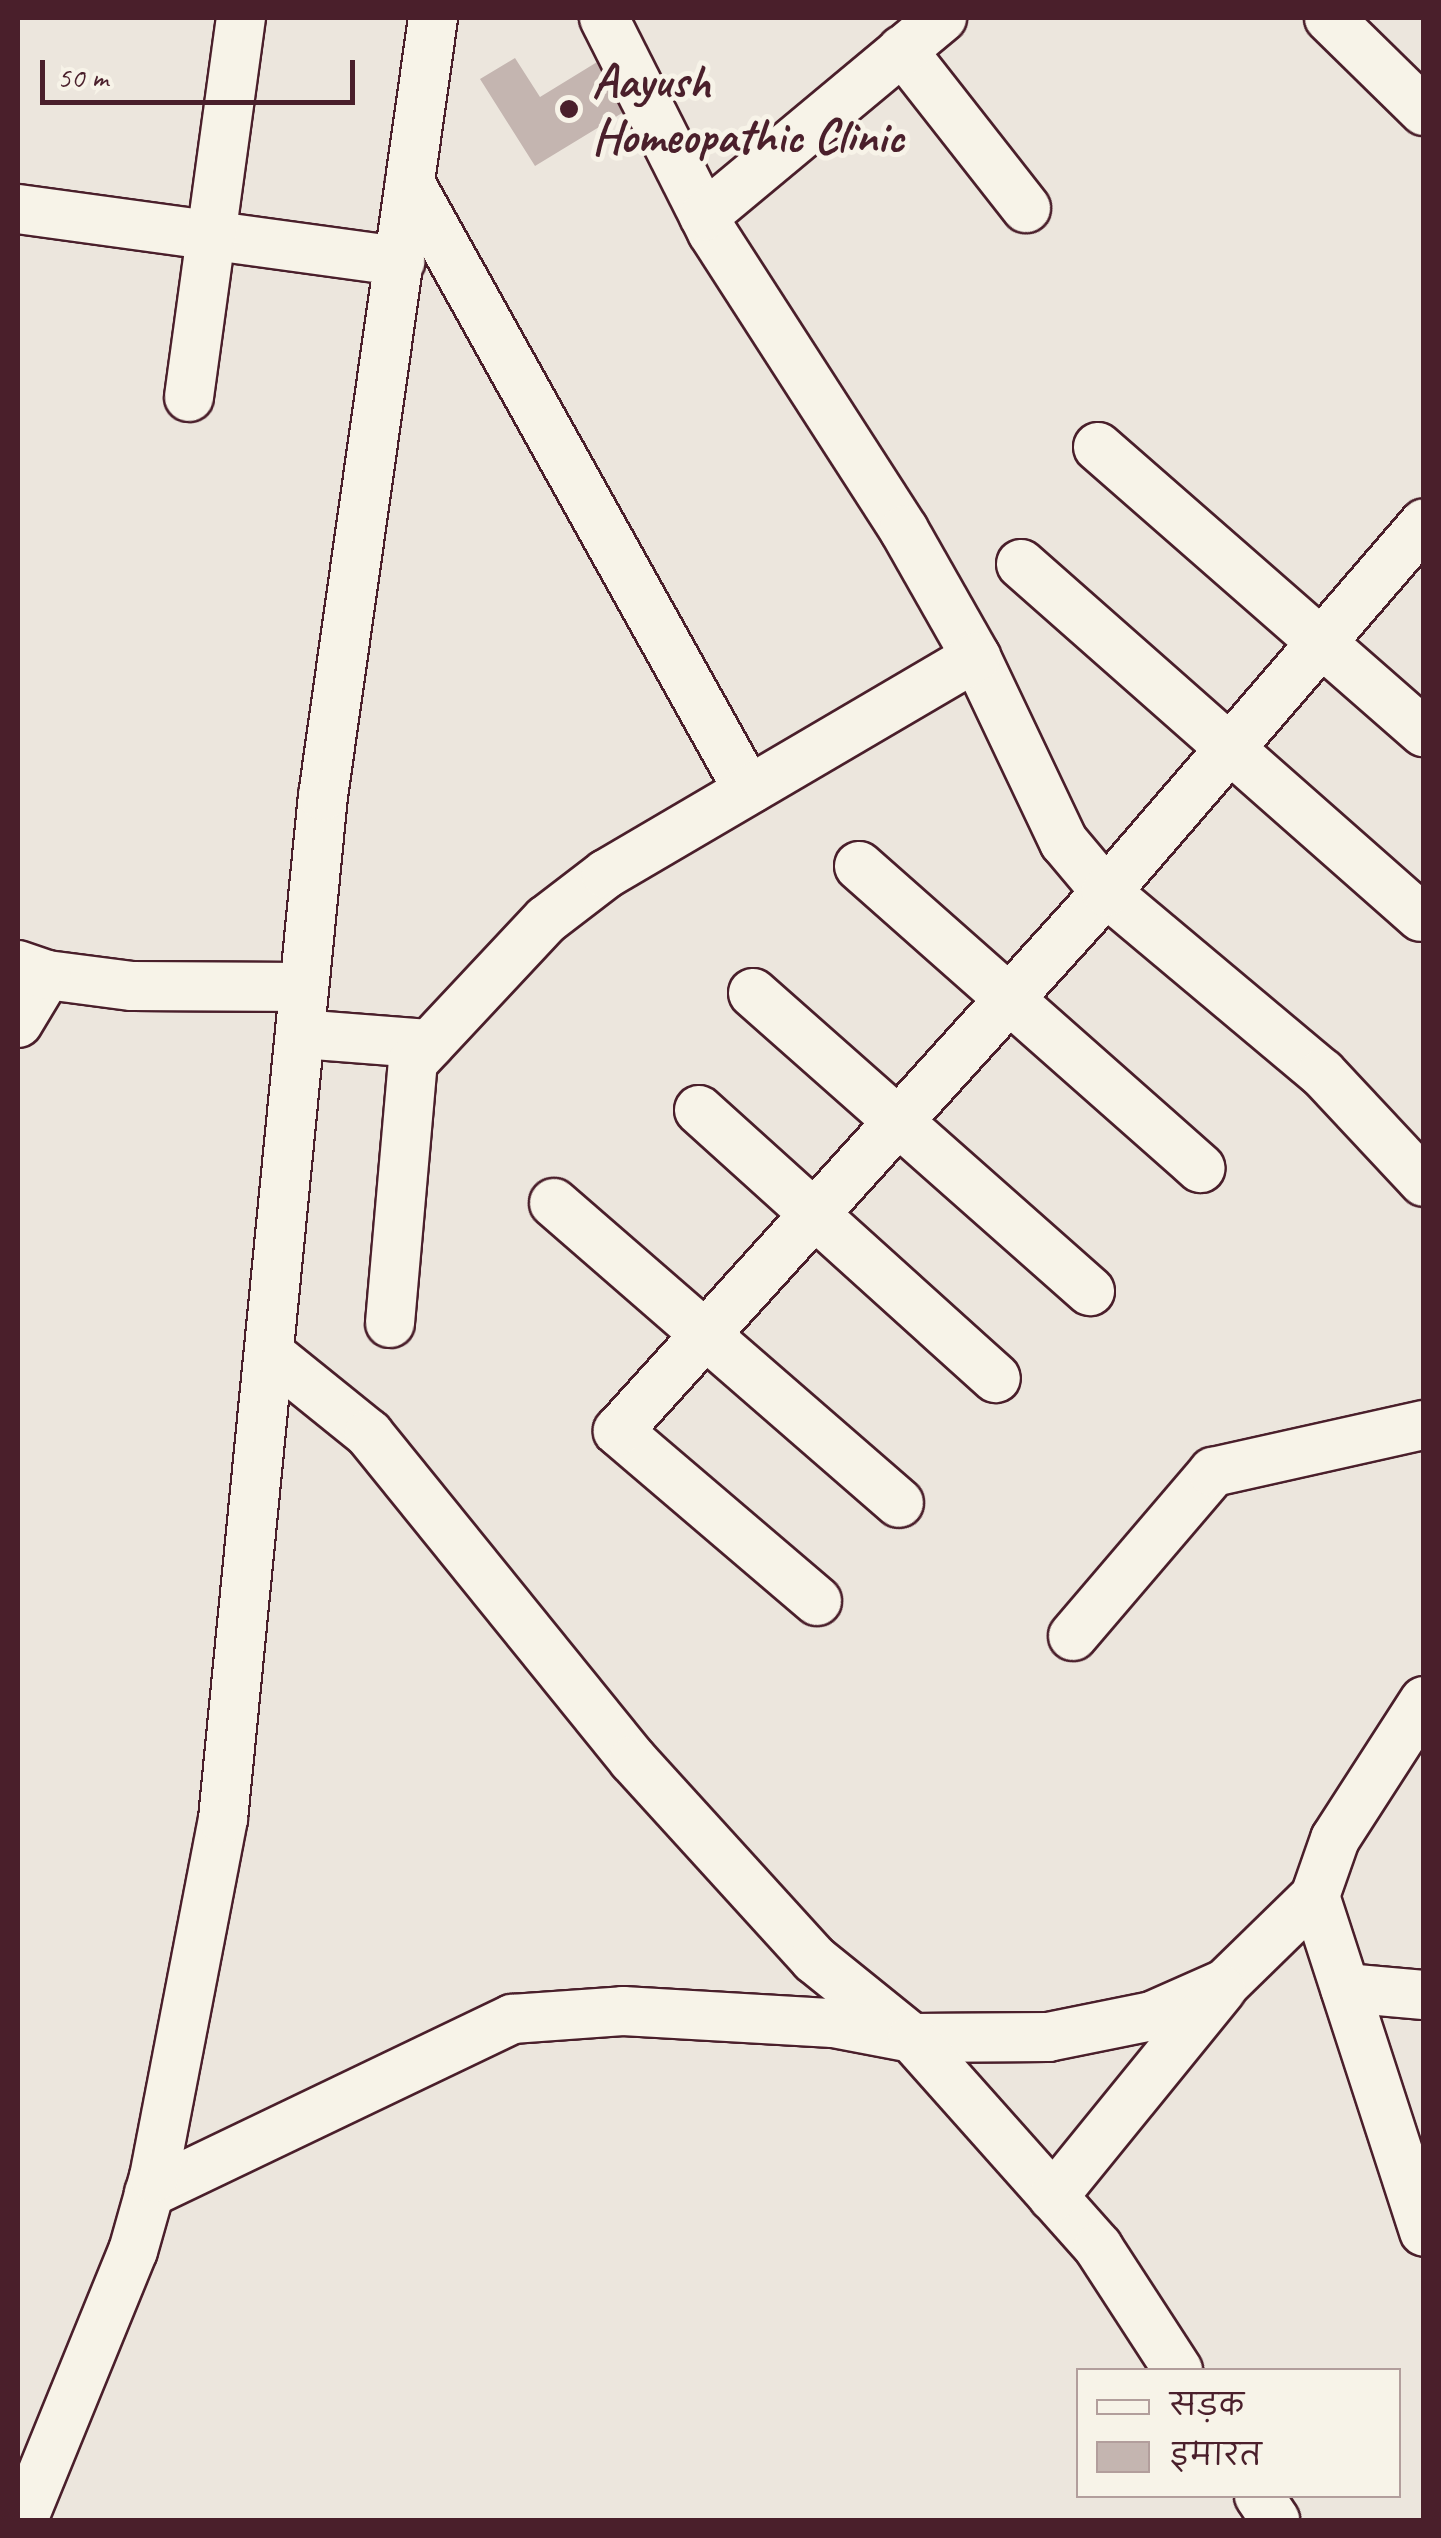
<!DOCTYPE html>
<meta charset="utf-8">
<style>
body{margin:0}
#map{position:relative;width:1441px;height:2538px;overflow:hidden;background:#ece6dd;font-family:Caveat,"Playpen Sans Deva",sans-serif}
div>[style]{position:absolute}
.building>*{inset:0;background:#c4b5b0}
.roads{filter:drop-shadow(2px 0 #4a1f2b) drop-shadow(-2px 0 #4a1f2b) drop-shadow(0 2px #4a1f2b) drop-shadow(0 -2px #4a1f2b)}
.minor>*{height:48px;margin:-24px;padding:0 24px;transform-origin:24px;border-radius:24px;background:#f7f3e8}
.dots>*{width:28px;height:28px;translate:-50% -50%;box-sizing:border-box;border:5px solid #f7f3e8;border-radius:50%}
span{translate:-50% -50%;white-space:nowrap;text-align:center;line-height:1.15;-webkit-text-stroke:10px #f7f3e8;paint-order:stroke}
.poi-label{font-size:48px;color:#4a1f2b;font-weight:700}
.left{translate:0 -50%;text-align:left}
.frame{position:absolute;inset:0;border:20px solid #4a1f2b;pointer-events:none}
.legend{position:absolute;left:1076px;top:2368px;width:325px;height:130px;box-sizing:border-box;background:#f7f3e8;border:2px solid #b29e9c;margin:0;padding:12px 18px;list-style:none;font-size:30px;color:#4a1f2b}
.legend li{display:flex;align-items:center;gap:20px;height:50px}
.legend b{width:50px;border:2px solid #b29e9c}
.scale{position:absolute;left:40px;top:60px;width:315px;height:45px;box-sizing:border-box;border:5px solid #4a1f2b;border-top:0;padding-left:12px;font-size:30px;line-height:35px;white-space:nowrap;color:#4a1f2b;-webkit-text-stroke:8px #f7f3e8;paint-order:stroke}
</style>
<div id="map">
<div class="building">
<div style="clip-path:polygon(515px 58px,540px 97px,602px 59px,632px 107px,535px 166px,480px 79px)"></div>
</div>
<div class="roads">
<div class="minor">
<div style="left:604px;top:18px;width:240px;rotate:63.2deg"></div>
<div style="left:712px;top:232px;width:354px;rotate:57.2deg"></div>
<div style="left:904px;top:530px;width:146px;rotate:60.4deg"></div>
<div style="left:976px;top:657px;width:205px;rotate:64.6deg"></div>
<div style="left:1064px;top:842px;width:65px;rotate:50deg"></div>
<div style="left:1106px;top:892px;width:282px;rotate:40deg"></div>
<div style="left:1322px;top:1073px;width:149px;rotate:46.9deg"></div>
<div style="left:1329px;top:18px;width:133px;rotate:44.4deg"></div>
<div style="left:902px;top:50px;width:201px;rotate:51.9deg"></div>
<div style="left:410px;top:183px;width:695px;rotate:60.89deg"></div>
<div style="left:18px;top:209px;width:386px;rotate:7.8deg"></div>
<div style="left:704px;top:216px;width:310px;rotate:-39.8deg"></div>
<div style="left:189px;top:397px;width:383px;rotate:-82.2deg"></div>
<div style="left:1098px;top:447px;width:433px;rotate:41.2deg"></div>
<div style="left:1021px;top:564px;width:533px;rotate:41.43deg"></div>
<div style="left:859px;top:866px;width:456px;rotate:41.5deg"></div>
<div style="left:47px;top:975px;width:86px;rotate:7.4deg"></div>
<div style="left:132px;top:986px;width:172px;rotate:0.3deg"></div>
<div style="left:753px;top:993px;width:450px;rotate:41.5deg"></div>
<div style="left:18px;top:1023px;width:56px;rotate:-58.9deg"></div>
<div style="left:47px;top:975px;width:31px;rotate:-161deg"></div>
<div style="left:300px;top:1034px;width:130px;rotate:4.4deg"></div>
<div style="left:699px;top:1110px;width:400px;rotate:42.1deg"></div>
<div style="left:554px;top:1203px;width:457px;rotate:41deg"></div>
<div style="left:390px;top:1323px;width:262px;rotate:-85deg"></div>
<div style="left:413px;top:1062px;width:195px;rotate:-46.9deg"></div>
<div style="left:546px;top:920px;width:76px;rotate:-37.5deg"></div>
<div style="left:606px;top:874px;width:429px;rotate:-30.4deg"></div>
<div style="left:270px;top:1354px;width:127px;rotate:38.9deg"></div>
<div style="left:369px;top:1434px;width:419px;rotate:51deg"></div>
<div style="left:633px;top:1760px;width:269px;rotate:47.7deg"></div>
<div style="left:814px;top:1959px;width:126px;rotate:38.9deg"></div>
<div style="left:912px;top:2038px;width:136px;rotate:-0.4deg"></div>
<div style="left:1048px;top:2037px;width:106px;rotate:-11.4deg"></div>
<div style="left:1152px;top:2016px;width:81px;rotate:-24deg"></div>
<div style="left:1226px;top:1983px;width:124px;rotate:-44.3deg"></div>
<div style="left:817px;top:1601px;width:262px;rotate:-139.5deg"></div>
<div style="left:618px;top:1431px;width:727px;rotate:-47.84deg"></div>
<div style="left:1106px;top:892px;width:487px;rotate:-49.2deg"></div>
<div style="left:1073px;top:1636px;width:216px;rotate:-49.5deg"></div>
<div style="left:1213px;top:1472px;width:216px;rotate:-12.6deg"></div>
<div style="left:1424px;top:1701px;width:164px;rotate:122.8deg"></div>
<div style="left:1335px;top:1839px;width:60px;rotate:109.3deg"></div>
<div style="left:1315px;top:1896px;width:353px;rotate:72deg"></div>
<div style="left:1345px;top:1988px;width:79px;rotate:5.1deg"></div>
<div style="left:149px;top:2193px;width:403px;rotate:-25.6deg"></div>
<div style="left:512px;top:2019px;width:111px;rotate:-4.1deg"></div>
<div style="left:623px;top:2011px;width:210px;rotate:3.3deg"></div>
<div style="left:833px;top:2023px;width:80px;rotate:10.8deg"></div>
<div style="left:912px;top:2038px;width:280px;rotate:48.3deg"></div>
<div style="left:1098px;top:2247px;width:147px;rotate:57deg"></div>
<div style="left:1053px;top:2197px;width:267px;rotate:-50.9deg"></div>
<div style="left:1259px;top:2496px;width:29px;rotate:56deg"></div>
<div style="left:23px;top:2520px;width:291px;rotate:-67.8deg"></div>
<div style="left:133px;top:2251px;width:77px;rotate:-74.2deg"></div>
<div style="left:154px;top:2177px;width:365px;rotate:-79.1deg"></div>
<div style="left:223px;top:1819px;width:1028px;rotate:-84.42deg"></div>
<div style="left:323px;top:796px;width:786px;rotate:-81.95deg"></div>
</div>
</div>
<div class="dots">
<div style="left:569px;top:109px;background:#4a1f2b"></div>
</div>
<div class="poi-label">
<span class="left" style="left:592px;top:109px">Aayush<br>Homeopathic Clinic</span>
</div>
<div class="frame"></div>
<ul class="legend">
<li><b style="height:12px;background:#f7f3e8"></b>सड़क</li>
<li><b style="height:28px;background:#c4b5b0"></b>इमारत</li>
</ul>
<div class="scale">50 m</div>
</div>
